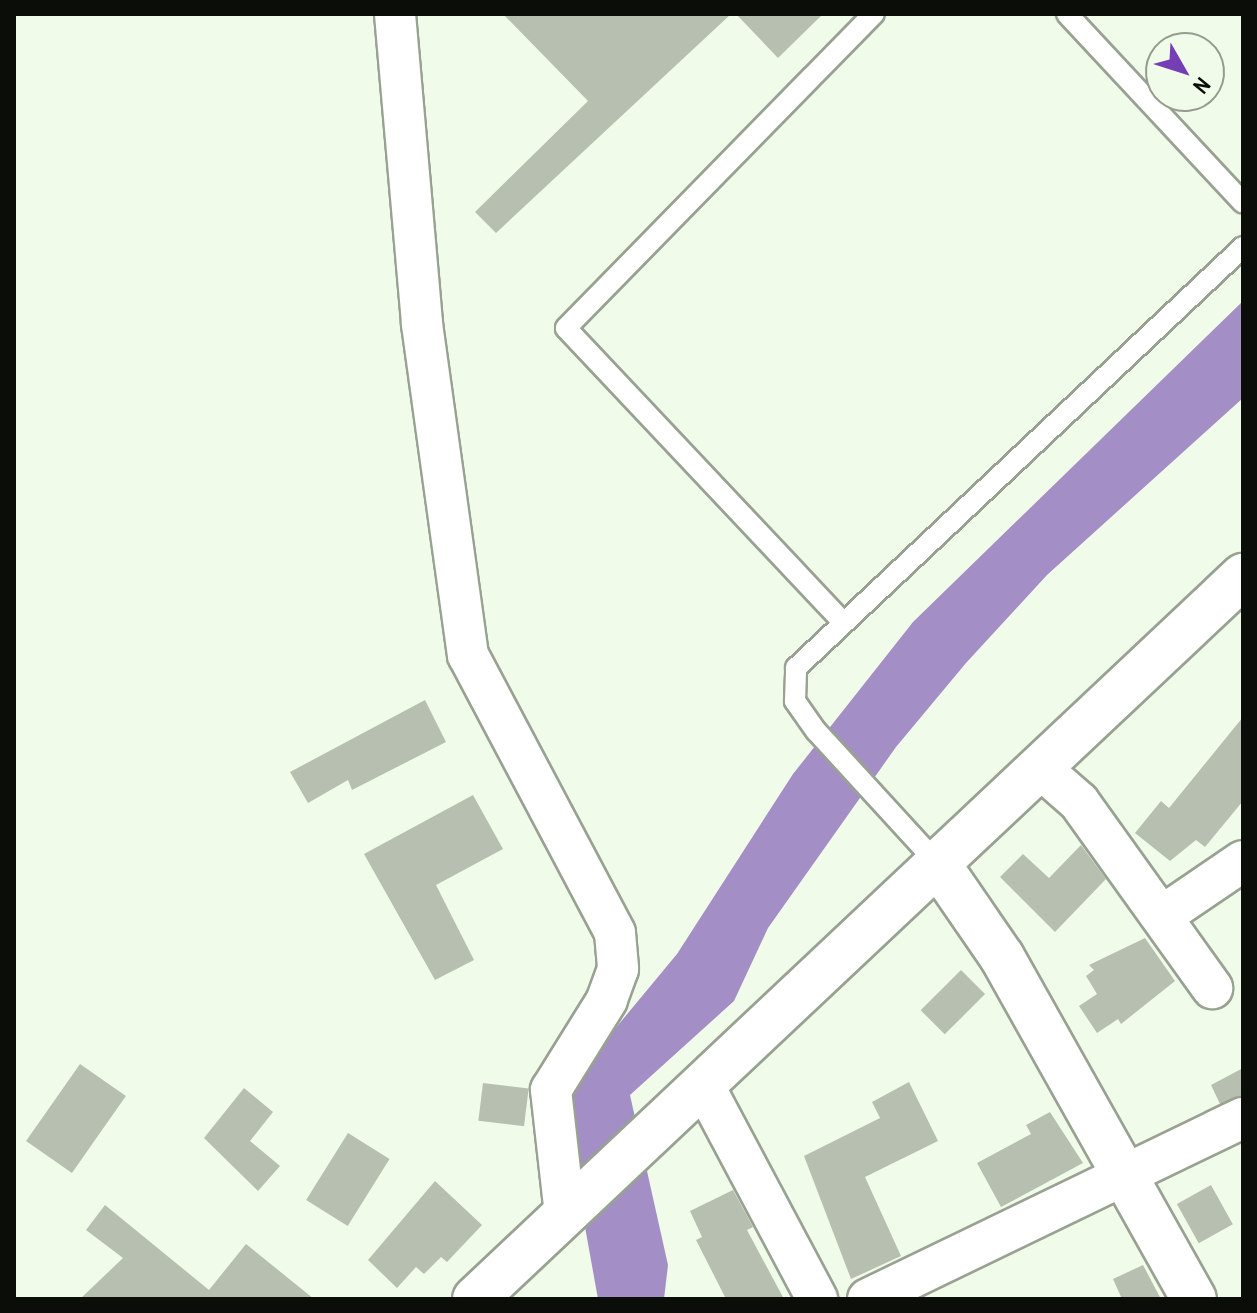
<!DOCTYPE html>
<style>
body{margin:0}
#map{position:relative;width:1257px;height:1313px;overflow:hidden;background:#f1fbe9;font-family:"Archivo Narrow",sans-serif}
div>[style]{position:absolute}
.water>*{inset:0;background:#a38fc5}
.building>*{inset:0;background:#b7c0b0;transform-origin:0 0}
.roads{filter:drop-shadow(2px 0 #99a292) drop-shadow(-2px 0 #99a292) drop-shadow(0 2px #99a292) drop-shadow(0 -2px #99a292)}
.service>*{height:20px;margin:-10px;padding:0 10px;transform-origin:10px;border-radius:10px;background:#fff}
.minor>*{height:40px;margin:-20px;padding:0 20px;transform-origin:20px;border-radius:20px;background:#fff}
.tertiary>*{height:44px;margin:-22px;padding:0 22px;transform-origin:22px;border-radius:22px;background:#fff}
span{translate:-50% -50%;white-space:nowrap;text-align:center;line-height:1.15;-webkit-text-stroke:8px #f1fbe9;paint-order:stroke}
.frame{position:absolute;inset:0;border:16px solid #0a0d08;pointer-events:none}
.north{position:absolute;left:1145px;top:32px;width:80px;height:80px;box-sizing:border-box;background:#f1fbe9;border:2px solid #959c8f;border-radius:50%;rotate:129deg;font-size:22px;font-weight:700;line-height:32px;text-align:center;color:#0a0d08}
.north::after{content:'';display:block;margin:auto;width:28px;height:36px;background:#753eb5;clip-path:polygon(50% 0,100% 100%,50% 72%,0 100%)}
</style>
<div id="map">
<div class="water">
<div style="clip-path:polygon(1243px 301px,1243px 398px,1047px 575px,966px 663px,896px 747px,768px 928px,734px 1001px,630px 1095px,668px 1265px,664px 1299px,598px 1299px,567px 1127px,575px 1077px,677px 954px,793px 774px,913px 622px)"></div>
</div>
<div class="building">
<div style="clip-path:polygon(503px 14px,731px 14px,496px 233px,475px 212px,588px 101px)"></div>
<div style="clip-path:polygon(736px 14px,823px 14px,778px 58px)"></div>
<div style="clip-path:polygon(425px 700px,446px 742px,352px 790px,348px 780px,308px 803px,290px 772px)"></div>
<div style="clip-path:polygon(1243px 717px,1243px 801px,1205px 847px,1196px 840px,1170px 861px,1135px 833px,1161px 801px,1169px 808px)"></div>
<div style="clip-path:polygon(473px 795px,503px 849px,436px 885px,474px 960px,435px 980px,364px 854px)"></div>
<div style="clip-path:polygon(1081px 845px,1106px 879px,1055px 932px,1000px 877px,1023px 854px,1049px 878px)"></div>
<div style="clip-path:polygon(1145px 938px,1175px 981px,1121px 1024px,1118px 1019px,1097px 1033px,1079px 1006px,1097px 994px,1086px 976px,1094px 970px,1089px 965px)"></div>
<div style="left:961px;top:970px;width:34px;height:57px;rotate:45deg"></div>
<div style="left:80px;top:1064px;width:56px;height:94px;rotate:35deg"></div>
<div style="clip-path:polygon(1243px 1068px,1243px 1095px,1220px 1104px,1211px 1085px)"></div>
<div style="clip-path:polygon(909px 1082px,938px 1141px,865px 1177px,901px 1256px,851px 1279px,804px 1156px,880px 1118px,872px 1102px)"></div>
<div style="left:483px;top:1083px;width:46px;height:38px;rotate:7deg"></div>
<div style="clip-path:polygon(244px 1088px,273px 1112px,250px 1141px,280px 1166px,258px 1191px,204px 1138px)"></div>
<div style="clip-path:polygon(1050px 1112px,1083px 1163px,1001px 1207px,977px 1163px,1031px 1134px,1026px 1125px)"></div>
<div style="left:348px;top:1133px;width:49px;height:79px;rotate:32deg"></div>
<div style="clip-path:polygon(435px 1181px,482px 1225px,447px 1262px,441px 1257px,424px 1274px,416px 1267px,397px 1288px,368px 1260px)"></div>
<div style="left:1211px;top:1185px;width:45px;height:39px;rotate:61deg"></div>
<div style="clip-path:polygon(733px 1190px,753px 1227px,747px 1230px,784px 1299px,726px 1299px,696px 1240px,702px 1237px,690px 1211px)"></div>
<div style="clip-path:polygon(105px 1205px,209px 1290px,246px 1244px,314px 1299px,80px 1299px,123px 1258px,86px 1230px)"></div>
<div style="clip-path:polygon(1143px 1265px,1161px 1299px,1122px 1299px,1113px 1279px)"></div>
</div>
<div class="roads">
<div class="service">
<div style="left:1067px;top:14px;width:258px;rotate:47deg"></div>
<div style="left:841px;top:620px;width:401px;rotate:-133.3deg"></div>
<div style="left:566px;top:328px;width:440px;rotate:-45.6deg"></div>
<div style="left:938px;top:864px;width:180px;rotate:-132.5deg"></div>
<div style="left:816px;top:731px;width:37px;rotate:-125deg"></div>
<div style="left:795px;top:701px;width:33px;rotate:-88deg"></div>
<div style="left:796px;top:668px;width:614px;rotate:-43.28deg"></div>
</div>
<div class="minor">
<div style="left:395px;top:14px;width:311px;rotate:85deg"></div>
<div style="left:422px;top:324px;width:334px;rotate:82.1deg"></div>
<div style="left:468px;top:655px;width:314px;rotate:62.1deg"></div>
<div style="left:615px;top:933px;width:36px;rotate:85deg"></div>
<div style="left:618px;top:969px;width:33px;rotate:110deg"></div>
<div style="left:607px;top:1000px;width:106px;rotate:121.9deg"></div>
<div style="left:551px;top:1090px;width:126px;rotate:83.6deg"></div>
<div style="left:1039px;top:767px;width:53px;rotate:41.2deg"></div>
<div style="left:1079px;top:802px;width:229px;rotate:54.4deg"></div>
<div style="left:1165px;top:914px;width:94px;rotate:-34.2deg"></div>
<div style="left:705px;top:1088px;width:239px;rotate:62deg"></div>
<div style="left:868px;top:1299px;width:416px;rotate:-25.8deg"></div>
</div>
<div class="tertiary">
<div style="left:938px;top:864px;width:113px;rotate:55.5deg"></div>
<div style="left:1002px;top:957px;width:392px;rotate:60.7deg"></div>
<div style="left:475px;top:1299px;width:1055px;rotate:-43.27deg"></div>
</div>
</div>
<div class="frame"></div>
<div class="north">N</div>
</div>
